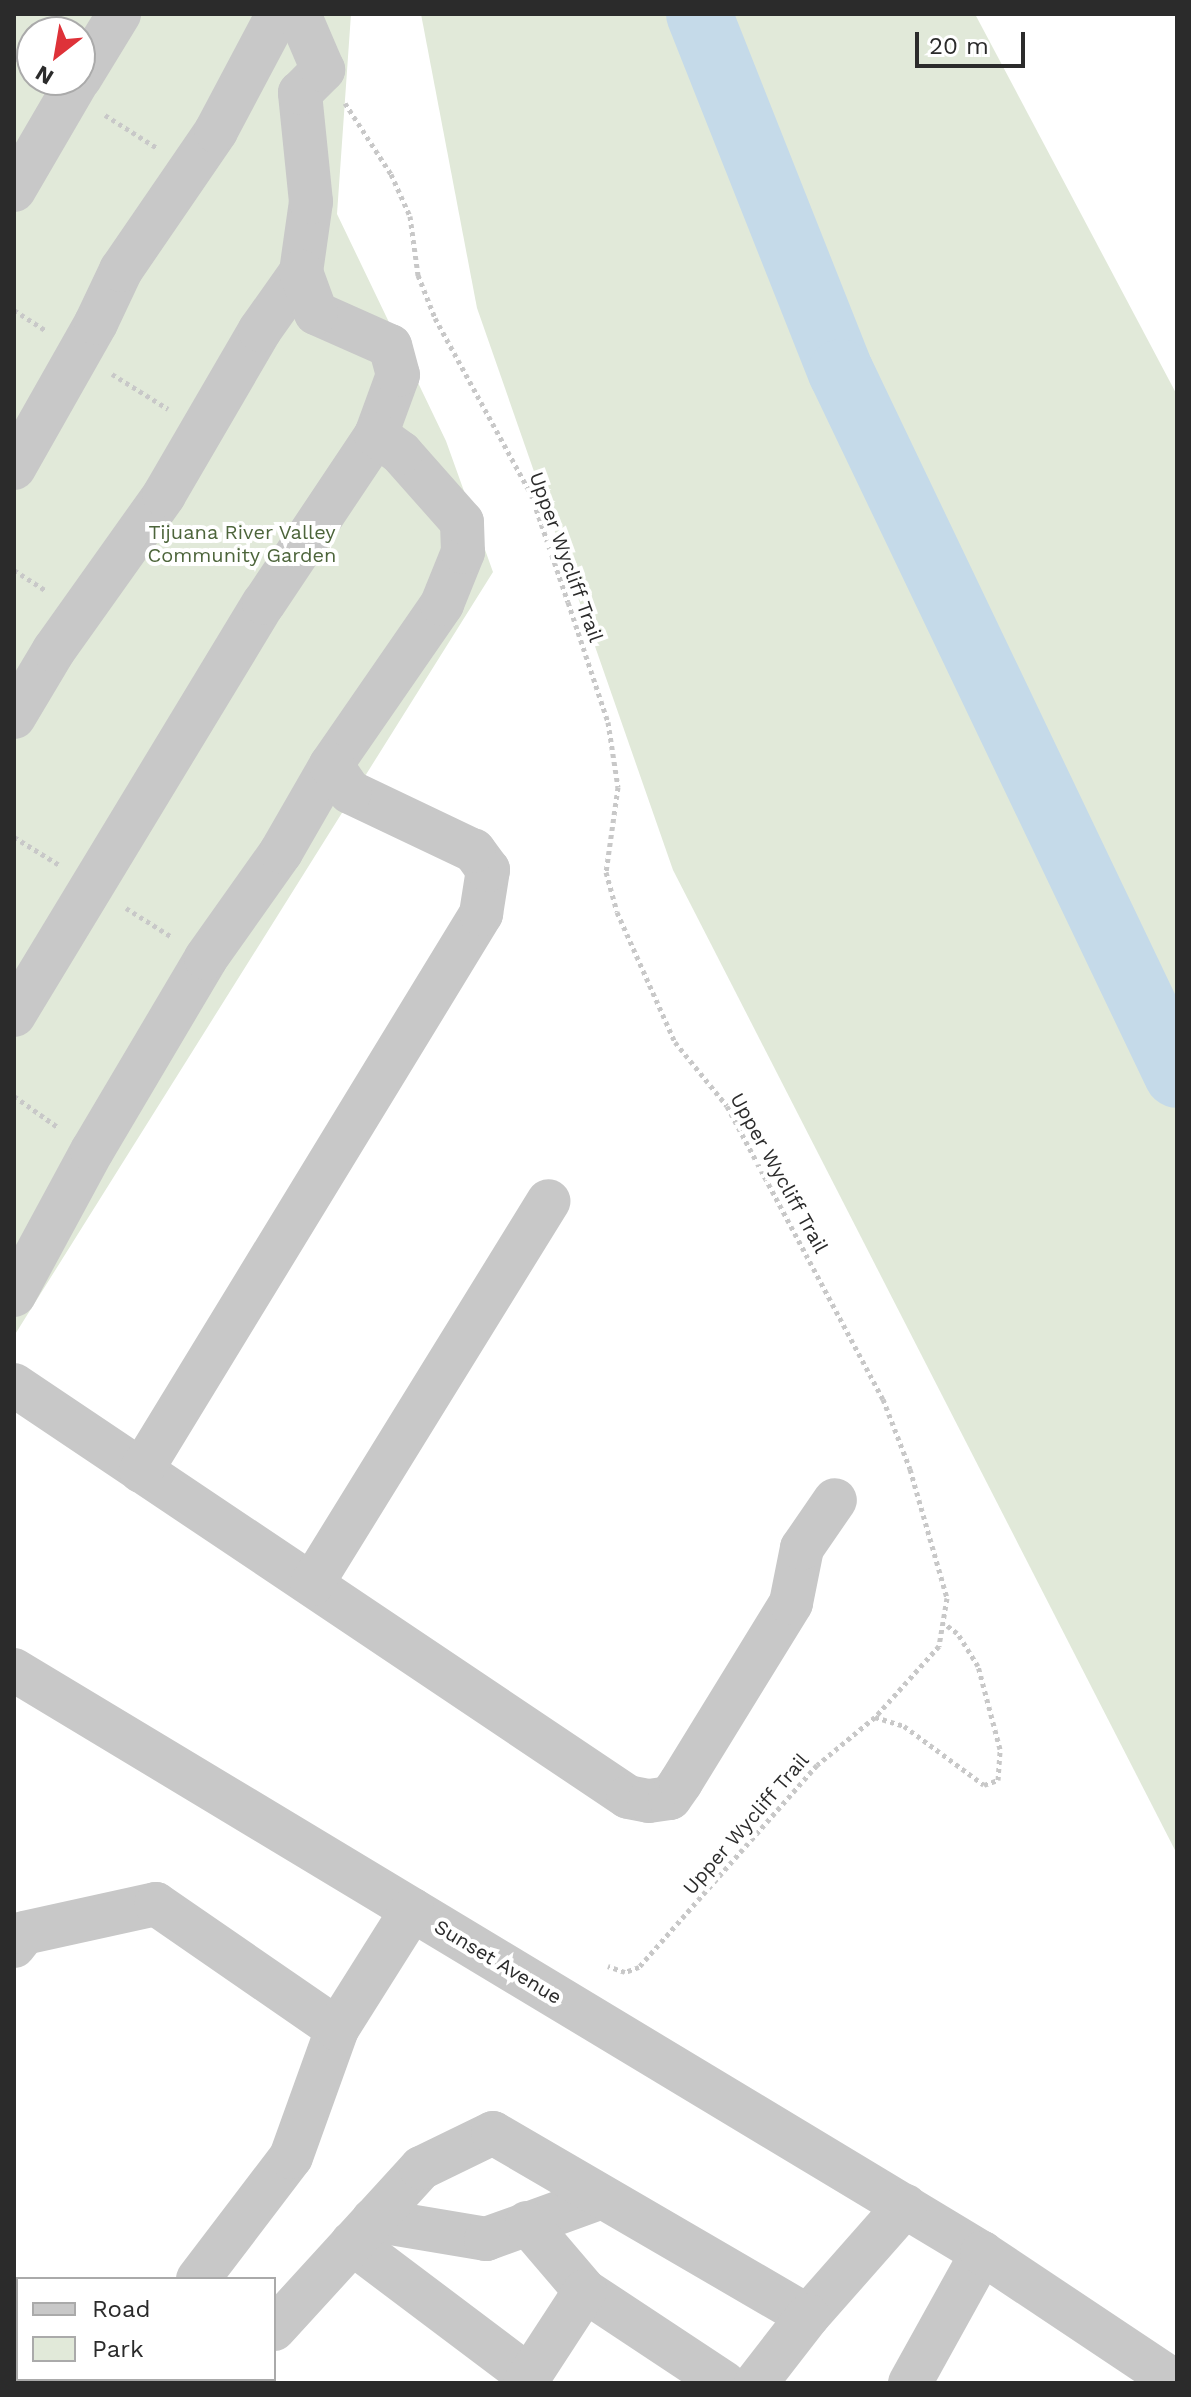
<!DOCTYPE html>
<style>
body{margin:0}
#map{position:relative;width:1191px;height:2397px;overflow:hidden;background:#fff;font-family:"Work Sans",sans-serif}
div>[style]{position:absolute}
.green>*{inset:0;background:#e1e9d9}
.river>*{height:66px;margin:-33px;padding:0 33px;transform-origin:33px;border-radius:33px;background:#c5dae9}
.path>*{height:5px;margin-top:-2.5px;transform-origin:0;background:repeating-linear-gradient(90deg,#c8c8c8 0 4px,transparent 0 8px)}
.minor>*{height:44px;margin:-22px;padding:0 22px;transform-origin:22px;border-radius:22px;background:#c8c8c8}
span{translate:-50% -50%;white-space:nowrap;text-align:center;line-height:1.15;-webkit-text-stroke:8px #fff;paint-order:stroke}
.park-label{font-size:20px;color:#4d653b}
.street-label{font-size:20px;color:#2b2b2b}
.frame{position:absolute;inset:0;border:16px solid #2b2b2b;pointer-events:none}
.legend{position:absolute;left:16px;top:2277px;width:260px;height:104px;box-sizing:border-box;background:#fff;border:2px solid #aaa;margin:0;padding:10px 14px;list-style:none;font-size:24px;color:#2b2b2b}
.legend li{display:flex;align-items:center;gap:16px;height:40px}
.legend b{width:40px;border:2px solid #aaa}
.north{position:absolute;left:16px;top:16px;width:80px;height:80px;box-sizing:border-box;background:#fff;border:2px solid #aaa;border-radius:50%;rotate:211deg;font-size:22px;font-weight:700;line-height:32px;text-align:center;color:#2b2b2b}
.north::after{content:'';display:block;margin:auto;width:28px;height:36px;background:#de3239;clip-path:polygon(50% 0,100% 100%,50% 72%,0 100%)}
.scale{position:absolute;left:915px;top:32px;width:110px;height:36px;box-sizing:border-box;border:4px solid #2b2b2b;border-top:0;padding-left:10px;font-size:24px;line-height:28px;white-space:nowrap;color:#2b2b2b;-webkit-text-stroke:6px #fff;paint-order:stroke}
</style>
<div id="map">
<div class="green">
<div style="clip-path:polygon(evenodd,14px 14px,351px 14px,337px 214px,446px 441px,493px 572px,14px 1336px,14px 14px,32px 32px,80px 32px,80px 80px,32px 80px,32px 32px)"></div>
<div style="clip-path:polygon(421px 14px,975px 14px,1177px 395px,1177px 1854px,673px 870px,477px 308px)"></div>
</div>
<div class="river">
<div style="left:699px;top:14px;width:385px;rotate:68.4deg"></div>
<div style="left:841px;top:372px;width:779px;rotate:64.45deg"></div>
</div>
<div class="path">
<div style="left:14px;top:58px;width:21px;rotate:31deg"></div>
<div style="left:345px;top:103px;width:85px;rotate:57.1deg"></div>
<div style="left:391px;top:174px;width:46px;rotate:65.7deg"></div>
<div style="left:410px;top:216px;width:60px;rotate:82.3deg"></div>
<div style="left:418px;top:275px;width:46px;rotate:68.4deg"></div>
<div style="left:435px;top:318px;width:200px;rotate:61.4deg"></div>
<div style="left:531px;top:494px;width:114px;rotate:71.1deg"></div>
<div style="left:568px;top:602px;width:126px;rotate:71.6deg"></div>
<div style="left:608px;top:722px;width:66px;rotate:81.3deg"></div>
<div style="left:618px;top:787px;width:86px;rotate:98deg"></div>
<div style="left:606px;top:872px;width:41px;rotate:74.6deg"></div>
<div style="left:617px;top:912px;width:142px;rotate:66deg"></div>
<div style="left:675px;top:1042px;width:82px;rotate:50.9deg"></div>
<div style="left:727px;top:1106px;width:332px;rotate:62deg"></div>
<div style="left:883px;top:1399px;width:75px;rotate:68.9deg"></div>
<div style="left:910px;top:1469px;width:134px;rotate:74deg"></div>
<div style="left:947px;top:1598px;width:49px;rotate:99.5deg"></div>
<div style="left:939px;top:1646px;width:96px;rotate:132deg"></div>
<div style="left:875px;top:1717px;width:75px;rotate:140.4deg"></div>
<div style="left:817px;top:1765px;width:269px;rotate:131.4deg"></div>
<div style="left:639px;top:1967px;width:15px;rotate:160deg"></div>
<div style="left:625px;top:1972px;width:18px;rotate:-161deg"></div>
<div style="left:105px;top:115px;width:62px;rotate:32.4deg"></div>
<div style="left:14px;top:310px;width:38px;rotate:33deg"></div>
<div style="left:112px;top:374px;width:66px;rotate:32deg"></div>
<div style="left:14px;top:570px;width:38px;rotate:33deg"></div>
<div style="left:14px;top:837px;width:55px;rotate:31.7deg"></div>
<div style="left:126px;top:908px;width:54px;rotate:32.2deg"></div>
<div style="left:14px;top:1096px;width:55px;rotate:35.4deg"></div>
<div style="left:875px;top:1717px;width:30px;rotate:17deg"></div>
<div style="left:904px;top:1726px;width:99px;rotate:36.4deg"></div>
<div style="left:984px;top:1785px;width:15px;rotate:-20deg"></div>
<div style="left:998px;top:1780px;width:31px;rotate:-86deg"></div>
<div style="left:1000px;top:1749px;width:86px;rotate:-104.8deg"></div>
<div style="left:978px;top:1666px;width:39px;rotate:-122deg"></div>
<div style="left:957px;top:1633px;width:15px;rotate:-143deg"></div>
</div>
<div class="minor">
<div style="left:80px;top:78px;width:75px;rotate:-58.6deg"></div>
<div style="left:14px;top:190px;width:127px;rotate:-59.8deg"></div>
<div style="left:14px;top:468px;width:167px;rotate:-60.5deg"></div>
<div style="left:96px;top:323px;width:59px;rotate:-64.7deg"></div>
<div style="left:121px;top:270px;width:168px;rotate:-55.6deg"></div>
<div style="left:216px;top:131px;width:132px;rotate:-62.1deg"></div>
<div style="left:14px;top:717px;width:78px;rotate:-59.2deg"></div>
<div style="left:54px;top:650px;width:190px;rotate:-54.6deg"></div>
<div style="left:164px;top:495px;width:191px;rotate:-59.8deg"></div>
<div style="left:260px;top:330px;width:71px;rotate:-54.7deg"></div>
<div style="left:301px;top:272px;width:71px;rotate:-81.9deg"></div>
<div style="left:311px;top:202px;width:110px;rotate:-95.8deg"></div>
<div style="left:300px;top:93px;width:33px;rotate:-45deg"></div>
<div style="left:323px;top:70px;width:61px;rotate:-113.2deg"></div>
<div style="left:14px;top:1015px;width:482px;rotate:-58.8deg"></div>
<div style="left:264px;top:603px;width:202px;rotate:-56.3deg"></div>
<div style="left:376px;top:435px;width:64px;rotate:-69.9deg"></div>
<div style="left:398px;top:375px;width:30px;rotate:-105deg"></div>
<div style="left:390px;top:346px;width:81px;rotate:-156deg"></div>
<div style="left:316px;top:313px;width:44px;rotate:-110.1deg"></div>
<div style="left:14px;top:1295px;width:164px;rotate:-61.6deg"></div>
<div style="left:92px;top:1151px;width:224px;rotate:-59.4deg"></div>
<div style="left:206px;top:958px;width:130px;rotate:-54.7deg"></div>
<div style="left:281px;top:852px;width:100px;rotate:-60.1deg"></div>
<div style="left:331px;top:765px;width:196px;rotate:-55.4deg"></div>
<div style="left:442px;top:604px;width:56px;rotate:-68deg"></div>
<div style="left:463px;top:552px;width:30px;rotate:-92deg"></div>
<div style="left:462px;top:522px;width:92px;rotate:-131.5deg"></div>
<div style="left:401px;top:453px;width:31px;rotate:-144deg"></div>
<div style="left:14px;top:1385px;width:739px;rotate:33.86deg"></div>
<div style="left:628px;top:1797px;width:21px;rotate:11deg"></div>
<div style="left:649px;top:1801px;width:21px;rotate:-8deg"></div>
<div style="left:670px;top:1798px;width:19px;rotate:-55deg"></div>
<div style="left:681px;top:1782px;width:210px;rotate:-58.4deg"></div>
<div style="left:791px;top:1603px;width:56px;rotate:-78.7deg"></div>
<div style="left:802px;top:1548px;width:58px;rotate:-55.5deg"></div>
<div style="left:141px;top:1471px;width:653px;rotate:-58.6deg"></div>
<div style="left:481px;top:914px;width:45px;rotate:-81deg"></div>
<div style="left:488px;top:870px;width:24px;rotate:-126deg"></div>
<div style="left:474px;top:851px;width:137px;rotate:-154.6deg"></div>
<div style="left:350px;top:792px;width:33px;rotate:-125deg"></div>
<div style="left:312px;top:1584px;width:450px;rotate:-58.3deg"></div>
<div style="left:14px;top:1670px;width:1130px;rotate:31.06deg"></div>
<div style="left:14px;top:1946px;width:16px;rotate:-52deg"></div>
<div style="left:24px;top:1933px;width:135px;rotate:-12.4deg"></div>
<div style="left:156px;top:1904px;width:220px;rotate:34.6deg"></div>
<div style="left:373px;top:2220px;width:115px;rotate:9.5deg"></div>
<div style="left:486px;top:2239px;width:123px;rotate:-19.9deg"></div>
<div style="left:527px;top:2223px;width:89px;rotate:49.5deg"></div>
<div style="left:585px;top:2291px;width:167px;rotate:33.5deg"></div>
<div style="left:352px;top:2243px;width:223px;rotate:37deg"></div>
<div style="left:198px;top:2279px;width:153px;rotate:-52.7deg"></div>
<div style="left:291px;top:2157px;width:136px;rotate:-70.2deg"></div>
<div style="left:337px;top:2029px;width:141px;rotate:-57.8deg"></div>
<div style="left:274px;top:2329px;width:218px;rotate:-47.6deg"></div>
<div style="left:421px;top:2168px;width:80px;rotate:-25.9deg"></div>
<div style="left:493px;top:2133px;width:364px;rotate:30.2deg"></div>
<div style="left:808px;top:2316px;width:147px;rotate:-48.6deg"></div>
<div style="left:130px;top:2383px;width:5px;rotate:-53deg"></div>
<div style="left:235px;top:2383px;width:5px;rotate:-53deg"></div>
<div style="left:525px;top:2383px;width:110px;rotate:-56.9deg"></div>
<div style="left:756px;top:2383px;width:85px;rotate:-52.2deg"></div>
<div style="left:910px;top:2383px;width:149px;rotate:-61deg"></div>
<div style="left:982px;top:2253px;width:234px;rotate:33.7deg"></div>
</div>
<div class="park-label">
<span style="left:242px;top:544px">Tijuana River Valley<br>Community Garden</span>
</div>
<div class="street-label">
<span style="left:566px;top:557px;rotate:70deg">Upper Wycliff Trail</span>
<span style="left:779px;top:1173px;rotate:61deg">Upper Wycliff Trail</span>
<span style="left:746px;top:1824px;rotate:-49deg">Upper Wycliff Trail</span>
<span style="left:498px;top:1962px;rotate:31deg">Sunset Avenue</span>
</div>
<div class="frame"></div>
<ul class="legend">
<li><b style="height:10px;background:#c8c8c8"></b>Road</li>
<li><b style="height:22px;background:#e1e9d9"></b>Park</li>
</ul>
<div class="north">N</div>
<div class="scale">20 m</div>
</div>
